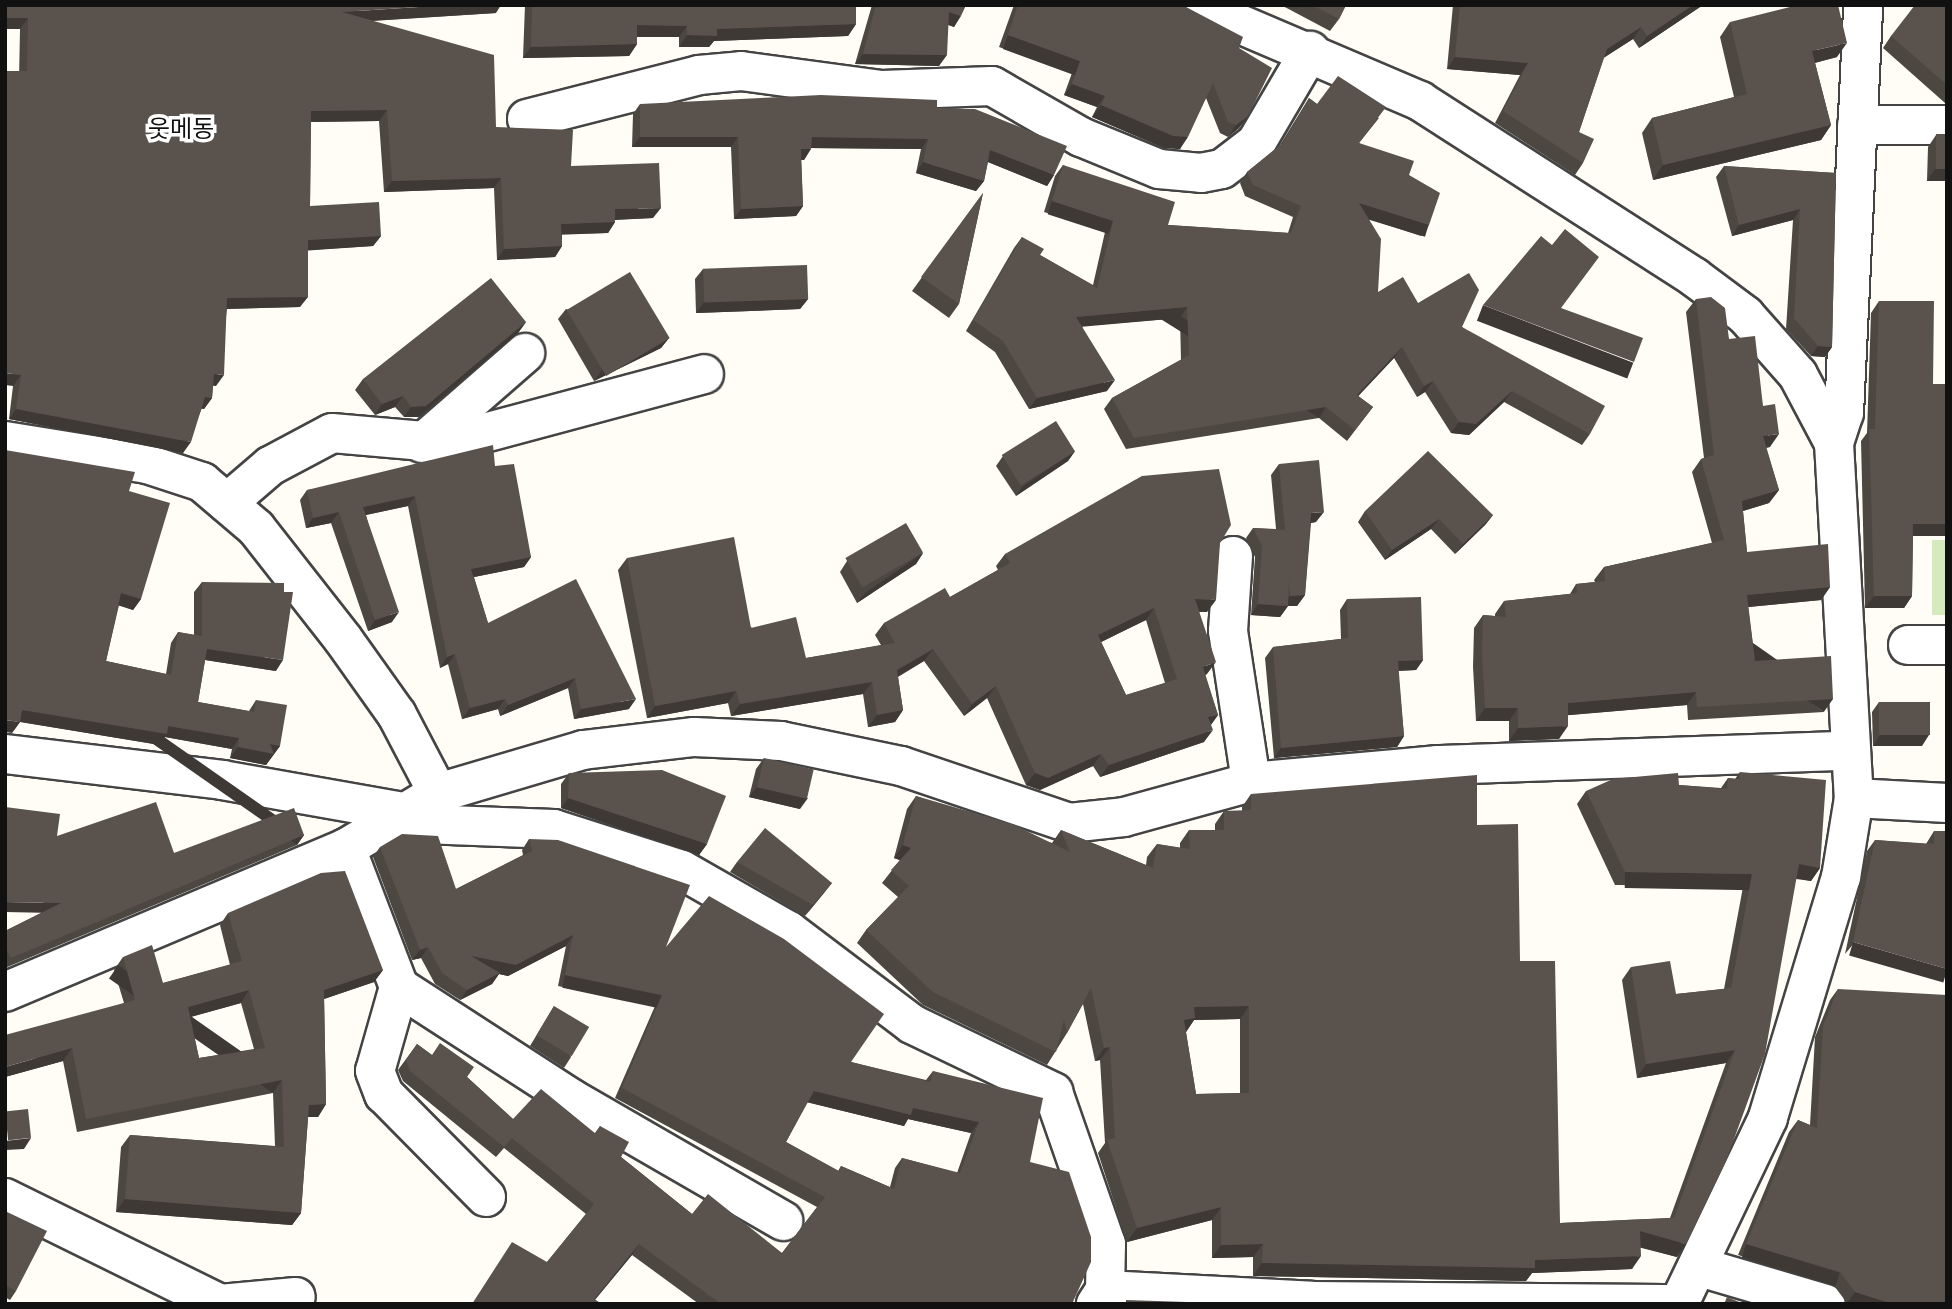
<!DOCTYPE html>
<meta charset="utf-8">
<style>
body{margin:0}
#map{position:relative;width:1952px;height:1309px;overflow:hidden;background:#fffdf5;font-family:Georgia,"Noto Sans KR",serif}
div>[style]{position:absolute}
.green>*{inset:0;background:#d5ebbd;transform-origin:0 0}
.roads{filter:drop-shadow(2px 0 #444) drop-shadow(-2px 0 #444) drop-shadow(0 2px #444) drop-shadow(0 -2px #444)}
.minor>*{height:38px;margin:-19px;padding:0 19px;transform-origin:19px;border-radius:19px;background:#fff}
.wall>*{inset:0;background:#4d4742}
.shaded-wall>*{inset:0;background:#3f3936;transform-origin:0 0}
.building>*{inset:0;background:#5a524d;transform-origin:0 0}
span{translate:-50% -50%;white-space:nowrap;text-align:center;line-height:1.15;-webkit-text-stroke:7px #fff;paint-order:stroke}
.quarter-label{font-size:24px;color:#111}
.frame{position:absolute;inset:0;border:7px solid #111;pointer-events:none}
</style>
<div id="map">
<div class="green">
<div style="left:1932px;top:540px;width:15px;height:75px"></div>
</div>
<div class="roads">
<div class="minor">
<div style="left:1195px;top:5px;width:245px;rotate:23.1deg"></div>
<div style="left:1420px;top:101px;width:326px;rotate:32.7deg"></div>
<div style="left:1694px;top:277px;width:64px;rotate:36.7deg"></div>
<div style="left:1745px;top:315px;width:80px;rotate:48.5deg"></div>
<div style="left:1798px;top:375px;width:77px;rotate:62.1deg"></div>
<div style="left:1834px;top:443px;width:356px;rotate:86.8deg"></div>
<div style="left:1854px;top:798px;width:80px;rotate:99.3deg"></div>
<div style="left:1841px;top:877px;width:252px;rotate:106.9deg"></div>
<div style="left:1768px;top:1118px;width:206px;rotate:115.6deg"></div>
<div style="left:527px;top:119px;width:178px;rotate:-14.3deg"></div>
<div style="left:699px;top:75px;width:42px;rotate:-5.4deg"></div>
<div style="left:741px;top:71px;width:142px;rotate:7.7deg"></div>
<div style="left:882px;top:90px;width:110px;rotate:-2.1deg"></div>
<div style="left:992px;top:86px;width:103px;rotate:29.8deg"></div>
<div style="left:1081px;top:137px;width:84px;rotate:22.3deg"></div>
<div style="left:1159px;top:169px;width:42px;rotate:5.4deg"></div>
<div style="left:1201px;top:173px;width:21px;rotate:-11deg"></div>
<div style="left:1222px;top:169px;width:43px;rotate:-37.4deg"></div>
<div style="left:1256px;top:143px;width:107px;rotate:-59.6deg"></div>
<div style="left:1857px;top:125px;width:90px"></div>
<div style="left:5px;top:441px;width:144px;rotate:9.2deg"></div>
<div style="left:147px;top:464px;width:58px;rotate:18.1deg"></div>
<div style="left:202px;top:482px;width:71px;rotate:40.4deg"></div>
<div style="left:256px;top:528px;width:141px;rotate:51.9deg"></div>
<div style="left:343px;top:639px;width:93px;rotate:54.6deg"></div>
<div style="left:397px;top:715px;width:88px;rotate:62.3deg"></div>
<div style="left:422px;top:443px;width:137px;rotate:-41.1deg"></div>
<div style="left:1834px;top:443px;width:32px;rotate:-72deg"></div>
<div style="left:1844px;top:413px;width:408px;rotate:-87.3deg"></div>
<div style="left:227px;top:503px;width:57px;rotate:-40.7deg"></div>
<div style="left:270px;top:466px;width:70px;rotate:-28deg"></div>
<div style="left:332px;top:433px;width:115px;rotate:5deg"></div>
<div style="left:447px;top:443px;width:266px;rotate:-15deg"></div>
<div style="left:1233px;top:556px;width:75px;rotate:93.8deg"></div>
<div style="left:1228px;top:631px;width:153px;rotate:81.3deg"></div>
<div style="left:1908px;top:645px;width:39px"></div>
<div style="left:5px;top:754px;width:219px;rotate:6.8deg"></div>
<div style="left:222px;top:780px;width:191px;rotate:10deg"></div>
<div style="left:1854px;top:798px;width:93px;rotate:3.1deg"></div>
<div style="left:396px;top:823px;width:158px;rotate:2.2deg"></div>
<div style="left:554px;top:829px;width:134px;rotate:17.8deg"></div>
<div style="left:682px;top:870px;width:123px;rotate:29.7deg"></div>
<div style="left:789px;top:931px;width:154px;rotate:37.1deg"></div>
<div style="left:912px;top:1024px;width:157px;rotate:25.7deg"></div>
<div style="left:1053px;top:1092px;width:161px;rotate:70.8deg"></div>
<div style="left:1106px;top:1244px;width:46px;rotate:91.2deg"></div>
<div style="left:1105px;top:1290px;width:17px;rotate:123deg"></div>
<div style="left:346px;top:848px;width:149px;rotate:69.1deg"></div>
<div style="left:399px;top:987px;width:206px;rotate:32.9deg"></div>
<div style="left:572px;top:1099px;width:244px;rotate:30deg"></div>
<div style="left:399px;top:987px;width:87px;rotate:105.9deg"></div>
<div style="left:375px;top:1071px;width:25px;rotate:69deg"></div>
<div style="left:384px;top:1094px;width:145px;rotate:45.3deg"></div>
<div style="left:5px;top:992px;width:370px;rotate:-22.9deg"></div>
<div style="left:346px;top:848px;width:107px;rotate:-30.9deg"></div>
<div style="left:438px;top:793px;width:151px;rotate:-16.5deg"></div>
<div style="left:583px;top:750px;width:112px;rotate:-6.7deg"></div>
<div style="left:694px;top:737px;width:87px;rotate:2.6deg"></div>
<div style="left:781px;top:741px;width:123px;rotate:11.8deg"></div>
<div style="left:901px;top:766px;width:177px;rotate:18.7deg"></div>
<div style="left:1069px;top:823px;width:55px;rotate:-6.2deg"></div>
<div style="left:1124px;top:817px;width:132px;rotate:-15.4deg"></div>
<div style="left:1251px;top:782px;width:188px;rotate:-5.2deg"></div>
<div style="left:1438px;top:765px;width:410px;rotate:-2deg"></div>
<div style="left:5px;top:1198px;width:240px;rotate:26.2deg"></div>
<div style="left:1700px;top:1267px;width:131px;rotate:16.4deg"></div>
<div style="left:1105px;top:1290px;width:207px;rotate:3deg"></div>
<div style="left:1312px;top:1301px;width:353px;rotate:0.5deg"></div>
<div style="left:220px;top:1304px;width:76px;rotate:-5.3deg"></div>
</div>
</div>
<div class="wall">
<div style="clip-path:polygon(5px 5px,496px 13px,372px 21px,496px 127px,571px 166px,653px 218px,615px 220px,615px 222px,608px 233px,562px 234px,562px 246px,555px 257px,497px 260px,494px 188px,384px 192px,379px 121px,311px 122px,310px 206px,381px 236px,373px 246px,308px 250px,300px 307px,227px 309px,216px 386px,213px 385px,212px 398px,204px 409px,202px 408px,183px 453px,9px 419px,13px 386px,20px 29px,5px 29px)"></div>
<div style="clip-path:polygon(525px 5px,856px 5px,856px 24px,848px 36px,714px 41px,709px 47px,679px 47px,679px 37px,637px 37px,637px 44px,629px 56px,523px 58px)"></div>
<div style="clip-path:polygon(872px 5px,966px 5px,954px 27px,948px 25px,939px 66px,855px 64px)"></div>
<div style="clip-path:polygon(1014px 5px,1186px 5px,1186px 7px,1239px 48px,1248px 116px,1239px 128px,1228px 137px,1220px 133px,1206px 98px,1180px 149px,1164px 148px,1092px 117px,1097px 107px,1064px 95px,1072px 73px,999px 47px)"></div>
<div style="clip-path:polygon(1281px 5px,1346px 5px,1339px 19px,1330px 31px)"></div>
<div style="clip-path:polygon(1453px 5px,1703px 5px,1639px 48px,1633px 39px,1604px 57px,1579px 132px,1583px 163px,1575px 175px,1495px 123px,1520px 75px,1447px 69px)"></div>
<div style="clip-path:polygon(1947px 5px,1947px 102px,1945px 103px,1883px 48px,1891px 36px)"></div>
<div style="clip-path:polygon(1730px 22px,1837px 57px,1815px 63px,1831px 125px,1821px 140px,1653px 180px,1642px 133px,1652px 118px,1734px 97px,1720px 37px)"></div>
<div style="clip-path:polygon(1309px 98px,1317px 104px,1379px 118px,1359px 143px,1409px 175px,1429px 225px,1421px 236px,1369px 219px,1378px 292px,1418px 303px,1462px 327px,1590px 434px,1582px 445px,1504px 402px,1469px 435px,1451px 433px,1425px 392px,1417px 397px,1394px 358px,1358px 396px,1373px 407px,1347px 441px,1319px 418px,1126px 449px,1104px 409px,1112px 398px,1181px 360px,1180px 318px,1082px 326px,1107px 391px,1029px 409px,995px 352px,966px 331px,1014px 248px,1022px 237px,1040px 255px,1093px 285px,1105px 232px,1044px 212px,1055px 176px,1063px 165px,1168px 225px,1288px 233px,1293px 217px,1245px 196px,1240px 183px,1247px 172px,1280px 145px)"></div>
<div style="clip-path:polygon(640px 104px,937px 108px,1054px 175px,1047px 186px,988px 162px,984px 181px,976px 191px,916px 173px,921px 149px,811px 148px,804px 160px,801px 160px,803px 206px,796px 216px,734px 219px,731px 147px,632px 147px,633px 114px)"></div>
<div style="clip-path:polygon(1936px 135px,1947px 181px,1927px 181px,1928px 147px)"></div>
<div style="clip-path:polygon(1724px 166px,1836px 173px,1832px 347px,1825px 357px,1811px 356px,1786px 329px,1793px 220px,1732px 236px,1716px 177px)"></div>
<div style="clip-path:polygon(983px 193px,959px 304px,949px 318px,912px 291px)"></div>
<div style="clip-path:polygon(703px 269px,808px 299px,800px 309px,696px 313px,695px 279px)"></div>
<div style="clip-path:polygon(1696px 299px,1729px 339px,1763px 406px,1770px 447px,1766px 448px,1779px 490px,1769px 503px,1743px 511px,1747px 552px,1830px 587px,1821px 600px,1748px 607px,1755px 661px,1824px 712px,1688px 720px,1687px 705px,1568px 715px,1559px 739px,1509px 741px,1509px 721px,1476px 721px,1473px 667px,1474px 628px,1483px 615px,1495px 616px,1495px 614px,1504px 601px,1570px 594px,1576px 584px,1595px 582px,1594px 580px,1604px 567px,1712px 543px,1692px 472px,1701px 459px,1704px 458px,1686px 312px)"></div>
<div style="clip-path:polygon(1879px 301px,1933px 384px,1947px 384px,1947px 536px,1913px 536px,1912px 596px,1904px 608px,1865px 608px,1861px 441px,1867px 433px,1871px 313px)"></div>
<div style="clip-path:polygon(566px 309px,669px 338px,661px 348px,594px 381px,558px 319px)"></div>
<div style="clip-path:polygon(526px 322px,518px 333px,419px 417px,404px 417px,395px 407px,375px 415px,355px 390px,363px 379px)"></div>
<div style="clip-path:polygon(1075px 451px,1068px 461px,1016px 496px,996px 466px,1003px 456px)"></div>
<div style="clip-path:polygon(1279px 464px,1316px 522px,1311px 523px,1305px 595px,1297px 606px,1288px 606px,1280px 617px,1251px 615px,1255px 557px,1246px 538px,1253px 528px,1276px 529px,1271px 475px)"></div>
<div style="clip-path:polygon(495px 466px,531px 557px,524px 567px,474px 577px,488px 623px,629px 709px,574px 719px,568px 688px,500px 716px,498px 709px,462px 719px,448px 664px,440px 668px,408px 506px,366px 515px,392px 622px,368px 631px,331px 523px,306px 528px,300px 500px,307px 490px)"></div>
<div style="clip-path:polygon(129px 491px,141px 599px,133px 610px,119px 605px,106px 661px,166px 674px,171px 643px,178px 632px,194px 635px,194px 592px,202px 582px,276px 671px,205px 660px,198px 702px,249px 711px,256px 700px,280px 746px,266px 765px,230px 758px,232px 749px,165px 737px,160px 745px,20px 722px,12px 733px)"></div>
<div style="clip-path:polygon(1365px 511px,1493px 515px,1485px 525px,1455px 554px,1431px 529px,1385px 560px,1358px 522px)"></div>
<div style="clip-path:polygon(evenodd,1220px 543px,1207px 612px,1199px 612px,1207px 674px,1205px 675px,1218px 715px,1211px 725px,1204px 742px,1100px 777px,1093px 766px,1040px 790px,1026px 785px,987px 698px,964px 716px,924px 661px,898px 677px,903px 710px,895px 722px,868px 727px,863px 694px,731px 716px,728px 703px,647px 718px,618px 570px,627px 558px,806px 658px,881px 645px,875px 635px,884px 623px,950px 597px,998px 570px,996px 566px,1005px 554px,1220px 543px,1146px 620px,1165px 683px,1126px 695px,1101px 642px,1146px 620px)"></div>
<div style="clip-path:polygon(923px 553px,916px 564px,857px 603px,840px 572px,847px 561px)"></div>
<div style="clip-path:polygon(1347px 599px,1423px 660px,1416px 670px,1398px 671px,1404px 736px,1397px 747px,1274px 758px,1265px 658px,1273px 647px,1341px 639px,1340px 610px)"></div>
<div style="clip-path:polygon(1879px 702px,1922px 746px,1873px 746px,1872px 712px)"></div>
<div style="clip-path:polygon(764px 758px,800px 809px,749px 797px,756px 769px)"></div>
<div style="clip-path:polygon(evenodd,1740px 772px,1820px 868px,1811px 881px,1796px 879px,1677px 1257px,1640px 1247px,1632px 1269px,1532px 1273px,1526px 1281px,1253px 1276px,1253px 1257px,1212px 1258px,1212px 1220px,1127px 1242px,1098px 1153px,1105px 1143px,1100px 1060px,1095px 1061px,1083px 1004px,1067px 1033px,1047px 1065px,923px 1005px,857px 943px,866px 930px,898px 897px,882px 883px,900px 860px,894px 858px,907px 809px,916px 796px,1052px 843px,1061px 830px,1146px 865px,1147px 857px,1157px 844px,1180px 848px,1180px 843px,1189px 830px,1215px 830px,1215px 824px,1224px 811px,1242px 811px,1242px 807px,1251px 794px,1477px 825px,1520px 961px,1560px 1223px,1670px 1218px,1726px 1063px,1637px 1078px,1622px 980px,1631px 967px,1676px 994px,1724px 989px,1743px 887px,1615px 885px,1577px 804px,1586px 791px,1679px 785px,1721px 788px,1728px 778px,1735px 779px,1740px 772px,1240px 1019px,1240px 1093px,1196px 1094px,1186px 1032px,1194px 1020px,1240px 1019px)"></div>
<div style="clip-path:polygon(569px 773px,707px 844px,699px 855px,561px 808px,561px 784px)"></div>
<div style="clip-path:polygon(1934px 831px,1947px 831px,1845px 954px,1867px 851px,1875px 840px,1926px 844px)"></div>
<div style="clip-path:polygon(304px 835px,297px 845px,5px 968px,5px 931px,41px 913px,57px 836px,174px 853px)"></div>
<div style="clip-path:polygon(evenodd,529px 839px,666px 947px,851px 1062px,926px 1080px,933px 1071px,1030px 1162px,1072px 1304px,699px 1304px,632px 1255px,595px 1300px,598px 1304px,547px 1262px,586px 1214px,504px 1148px,496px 1157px,403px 1081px,398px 1070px,417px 1044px,432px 1055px,467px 1077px,513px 1119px,595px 1133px,600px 1126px,621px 1157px,692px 1214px,782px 1253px,817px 1207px,615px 1098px,655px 1006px,558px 986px,566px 946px,508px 976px,499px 974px,492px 984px,460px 1000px,435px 984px,421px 958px,412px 960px,373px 857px,380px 847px,456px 889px,523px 855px,522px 850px,529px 839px,807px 1102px,904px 1126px,908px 1119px,971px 1133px,957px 1173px,902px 1158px,895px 1168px,890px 1187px,841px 1166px,838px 1171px,786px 1142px,807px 1102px)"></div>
<div style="clip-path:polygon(737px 862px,832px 883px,805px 916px,730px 872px)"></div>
<div style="clip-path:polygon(evenodd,228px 913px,383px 970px,374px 982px,324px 999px,326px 1104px,318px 1117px,308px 1117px,301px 1213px,292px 1225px,116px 1212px,121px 1147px,130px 1135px,275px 1146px,273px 1093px,77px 1132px,63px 1061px,5px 1077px,124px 1003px,114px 970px,123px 957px,163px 983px,230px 965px,220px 925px,228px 913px,241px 1003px,254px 1049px,199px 1058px,190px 1017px,241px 1003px)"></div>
<div style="clip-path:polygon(1838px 989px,1947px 1304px,1849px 1304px,1847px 1303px,1832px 1283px,1738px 1255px,1789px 1132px,1798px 1120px,1810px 1125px,1815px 1037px,1830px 1000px)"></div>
<div style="clip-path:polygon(554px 1006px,571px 1057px,564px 1068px,530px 1046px)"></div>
<div style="clip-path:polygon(5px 1211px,16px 1291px,10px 1300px,5px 1297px)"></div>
</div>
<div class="shaded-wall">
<div style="clip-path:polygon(449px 5px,501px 5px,496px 13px,335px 23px,342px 12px)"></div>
<div style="clip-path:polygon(1693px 5px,1703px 5px,1639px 48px,1647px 36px)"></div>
<div style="clip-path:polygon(949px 12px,961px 16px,954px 27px,942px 22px)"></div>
<div style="clip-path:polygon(5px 18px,28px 18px,20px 29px,5px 29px)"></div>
<div style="clip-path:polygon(856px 24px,848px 36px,714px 41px,709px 47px,679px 47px,687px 35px,717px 29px)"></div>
<div style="clip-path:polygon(637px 25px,687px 26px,679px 37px,629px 37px)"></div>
<div style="clip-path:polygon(1641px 27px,1633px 39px,1599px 61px,1607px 49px)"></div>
<div style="left:1008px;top:35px;width:77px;height:15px;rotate:20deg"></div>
<div style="clip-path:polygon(1847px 43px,1837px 57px,1802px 66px,1812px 51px)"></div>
<div style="clip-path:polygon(637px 44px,629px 56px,523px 58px,531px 47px)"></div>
<div style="clip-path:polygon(863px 54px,947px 55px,939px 66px,855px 64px)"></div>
<div style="clip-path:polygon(1455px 57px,1528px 63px,1520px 75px,1447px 69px)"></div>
<div style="clip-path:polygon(1072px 84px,1105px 96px,1097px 107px,1064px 95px)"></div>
<div style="clip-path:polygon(1101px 105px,1188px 137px,1180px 149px,1164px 148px,1092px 117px)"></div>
<div style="clip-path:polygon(387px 110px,379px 121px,303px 122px,311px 111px)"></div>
<div style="clip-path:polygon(1248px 116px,1239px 128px,1228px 137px,1236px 125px)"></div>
<div style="clip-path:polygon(1831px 125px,1821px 140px,1653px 180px,1663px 165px)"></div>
<div style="clip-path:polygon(640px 137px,738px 137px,731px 147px,632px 147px)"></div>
<div style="clip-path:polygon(812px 137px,928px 139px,921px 149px,804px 148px)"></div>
<div style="clip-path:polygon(801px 149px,811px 149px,804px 160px,793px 159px)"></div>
<div style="clip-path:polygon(990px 150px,1054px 175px,1047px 186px,983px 160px)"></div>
<div style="clip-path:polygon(923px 162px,984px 181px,976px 191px,916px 173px)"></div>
<div style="clip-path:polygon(1935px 169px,1947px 169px,1947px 181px,1927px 181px)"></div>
<div style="clip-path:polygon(501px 178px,494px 188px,384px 192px,392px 181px)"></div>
<div style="left:1052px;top:201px;width:64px;height:14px;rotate:18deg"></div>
<div style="left:1359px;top:203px;width:73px;height:13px;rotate:17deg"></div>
<div style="clip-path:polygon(803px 206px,796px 216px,734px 219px,741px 209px)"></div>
<div style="clip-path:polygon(661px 208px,653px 218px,607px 220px,615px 209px)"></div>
<div style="clip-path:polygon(1800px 209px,1793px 220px,1732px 236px,1739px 225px)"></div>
<div style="clip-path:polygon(615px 222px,608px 233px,554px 235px,561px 224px)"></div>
<div style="clip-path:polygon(381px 236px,373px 246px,301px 251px,308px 240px)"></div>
<div style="clip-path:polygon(562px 246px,555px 257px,497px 260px,504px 249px)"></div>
<div style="clip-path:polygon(308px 297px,300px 307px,220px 309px,227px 298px)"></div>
<div style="clip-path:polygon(808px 299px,800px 309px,696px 313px,704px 302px)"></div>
<div style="left:1483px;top:305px;width:161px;height:17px;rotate:21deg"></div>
<div style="clip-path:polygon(1187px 307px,1180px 318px,1068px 328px,1076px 317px)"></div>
<div style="clip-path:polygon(526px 322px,518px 333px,419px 417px,404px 417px,411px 407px)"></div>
<div style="clip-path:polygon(669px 338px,661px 348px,594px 381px,602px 370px)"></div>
<div style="clip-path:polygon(1818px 346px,1832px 347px,1825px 357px,1811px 356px)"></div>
<div style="clip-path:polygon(1402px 347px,1394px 358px,1349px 406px,1357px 395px)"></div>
<div style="clip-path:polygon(5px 373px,21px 375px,13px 386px,5px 385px)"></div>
<div style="clip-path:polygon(214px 374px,224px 375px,216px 386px,206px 385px)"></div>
<div style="clip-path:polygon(1115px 380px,1107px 391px,1029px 409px,1037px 398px)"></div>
<div style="clip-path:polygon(1433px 381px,1425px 392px,1417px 397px,1424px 386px)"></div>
<div style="clip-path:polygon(1512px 391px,1504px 402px,1469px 435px,1451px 433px,1459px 422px)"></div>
<div style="clip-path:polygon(403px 396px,395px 407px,375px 415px,382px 404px)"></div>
<div style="clip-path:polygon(205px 397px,212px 398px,204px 409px,198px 408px)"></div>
<div style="left:1326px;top:407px;width:13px;height:194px;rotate:122deg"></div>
<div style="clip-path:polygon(16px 409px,191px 442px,183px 453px,9px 419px)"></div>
<div style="clip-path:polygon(1779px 434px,1770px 447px,1754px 449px,1763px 436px)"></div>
<div style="clip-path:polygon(1075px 451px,1068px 461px,1016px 496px,1023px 486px)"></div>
<div style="clip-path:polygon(1779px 490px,1769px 503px,1733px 514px,1742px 501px)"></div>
<div style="clip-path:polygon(415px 496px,408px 506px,356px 517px,363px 507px)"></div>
<div style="clip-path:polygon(339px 512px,331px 523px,306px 528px,313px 518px)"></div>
<div style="clip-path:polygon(1324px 512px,1316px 522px,1304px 524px,1311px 513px)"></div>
<div style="clip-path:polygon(1493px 515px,1485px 525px,1455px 554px,1463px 544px)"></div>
<div style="clip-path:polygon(1439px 519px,1431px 529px,1385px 560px,1392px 550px)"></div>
<div style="clip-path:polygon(1913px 524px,1947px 524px,1947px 536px,1904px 536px)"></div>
<div style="clip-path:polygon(923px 553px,916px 564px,857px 603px,865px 593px)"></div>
<div style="clip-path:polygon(531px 557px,524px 567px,464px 579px,471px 569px)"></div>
<div style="clip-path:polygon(1830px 587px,1821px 600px,1738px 608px,1747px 595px)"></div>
<div style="clip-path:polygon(121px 593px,141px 599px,133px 610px,114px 604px)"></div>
<div style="clip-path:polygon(1305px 595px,1297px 606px,1286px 606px,1288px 606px,1280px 617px,1251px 615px,1258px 604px,1283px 606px,1290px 596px)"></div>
<div style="clip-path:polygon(1874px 596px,1912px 596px,1904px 608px,1865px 608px)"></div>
<div style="clip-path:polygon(1195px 599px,1216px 600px,1207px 612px,1187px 611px)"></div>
<div style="clip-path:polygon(1154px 608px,1146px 620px,1089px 648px,1098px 635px)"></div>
<div style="clip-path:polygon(399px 612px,392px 622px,368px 631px,375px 620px)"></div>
<div style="clip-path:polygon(207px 649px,283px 660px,276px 671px,199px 659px)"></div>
<div style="clip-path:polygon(933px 649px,924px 661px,888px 682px,897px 670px)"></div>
<div style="clip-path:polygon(455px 654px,448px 664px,440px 668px,447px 657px)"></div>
<div style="clip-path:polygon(1423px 660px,1416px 670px,1390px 671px,1398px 661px)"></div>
<div style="clip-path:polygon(1216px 662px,1207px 674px,1194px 679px,1203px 667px)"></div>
<div style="clip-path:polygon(575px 678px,568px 688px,500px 716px,508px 705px)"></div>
<div style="clip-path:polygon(872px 682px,863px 694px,731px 716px,740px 704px)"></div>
<div style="clip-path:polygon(996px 686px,987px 698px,964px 716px,972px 704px)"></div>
<div style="clip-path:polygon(736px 691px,728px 703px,647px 718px,655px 706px)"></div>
<div style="clip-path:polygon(1696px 692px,1687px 705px,1559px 716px,1568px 703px)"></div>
<div style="clip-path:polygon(505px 699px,498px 709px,462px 719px,470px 708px)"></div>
<div style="clip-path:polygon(636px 699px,629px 709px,574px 719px,581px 709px)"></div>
<div style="left:1833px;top:699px;width:16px;height:136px;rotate:125deg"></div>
<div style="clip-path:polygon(1485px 708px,1518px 708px,1509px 721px,1476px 721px)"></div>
<div style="clip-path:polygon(22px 710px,168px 726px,239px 738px,232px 749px,165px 737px,160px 745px,15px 721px)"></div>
<div style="clip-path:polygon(903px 710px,895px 722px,868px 727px,877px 715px)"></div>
<div style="clip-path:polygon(1218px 715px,1209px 727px,1208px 717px)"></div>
<div style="clip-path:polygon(5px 720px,20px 722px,12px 733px,5px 732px)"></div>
<div style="clip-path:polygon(1568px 726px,1559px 739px,1509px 741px,1518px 728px)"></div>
<div style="clip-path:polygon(1213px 730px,1204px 742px,1100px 777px,1109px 765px)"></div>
<div style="clip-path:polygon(1880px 735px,1929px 735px,1922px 746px,1873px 746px)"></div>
<div style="clip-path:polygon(1404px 736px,1397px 747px,1274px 758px,1281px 748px)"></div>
<div style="clip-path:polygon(270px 744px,280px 746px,266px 765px,230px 758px,238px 747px)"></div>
<div style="clip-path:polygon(1101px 754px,1093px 766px,1040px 790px,1026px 785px,1035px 773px)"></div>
<div style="clip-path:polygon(757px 787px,808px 798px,800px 809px,749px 797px)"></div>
<div style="clip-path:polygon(568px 798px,707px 844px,699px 855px,561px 808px)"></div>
<div style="left:304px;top:835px;width:12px;height:318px;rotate:125deg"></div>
<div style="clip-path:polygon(903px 845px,911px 848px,902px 861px,894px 858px)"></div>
<div style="clip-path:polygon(1799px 864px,1820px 868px,1811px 881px,1790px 877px)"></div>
<div style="left:1625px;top:872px;width:127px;height:16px;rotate:1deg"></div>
<div style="clip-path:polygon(832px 883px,824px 893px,805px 916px,813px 905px)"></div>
<div style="clip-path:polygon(5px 902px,61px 903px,53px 913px,5px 912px)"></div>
<div style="clip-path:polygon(573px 935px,566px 946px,508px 976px,499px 974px,492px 984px,460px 1000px,467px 990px,471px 956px)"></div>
<div style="left:1853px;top:942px;width:98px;height:14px;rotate:16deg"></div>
<div style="clip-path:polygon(428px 947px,421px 958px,412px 960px,420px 950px)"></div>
<div style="clip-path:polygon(383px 970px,374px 982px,315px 1002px,324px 990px)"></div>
<div style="left:565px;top:975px;width:99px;height:13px;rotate:12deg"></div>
<div style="clip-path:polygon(249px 990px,241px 1003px,180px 1020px,188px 1007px)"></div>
<div style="clip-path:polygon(1249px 1006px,1240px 1019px,1194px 1020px,1186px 1032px,1175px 1033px,1194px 1007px)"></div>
<div style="clip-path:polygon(1110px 1047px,1100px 1060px,1095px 1061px,1104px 1048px)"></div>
<div style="clip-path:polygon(72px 1048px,63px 1061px,5px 1077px,5px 1067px)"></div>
<div style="clip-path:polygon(1735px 1050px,1726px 1063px,1637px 1078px,1646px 1064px)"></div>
<div style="left:282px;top:1080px;width:16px;height:200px;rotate:125deg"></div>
<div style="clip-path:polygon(814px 1091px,913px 1108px,979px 1122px,971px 1133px,908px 1119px,904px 1126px,806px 1102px)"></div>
<div style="clip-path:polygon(326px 1104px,318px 1117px,300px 1117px,309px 1105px)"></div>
<div style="clip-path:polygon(31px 1138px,24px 1149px,5px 1150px,5px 1141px)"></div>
<div style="clip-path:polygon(125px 1199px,301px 1213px,292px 1225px,116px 1212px)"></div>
<div style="clip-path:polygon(1221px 1207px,1212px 1220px,1127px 1242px,1137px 1228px)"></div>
<div style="clip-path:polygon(1640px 1231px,1686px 1244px,1677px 1257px,1630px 1245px)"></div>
<div style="clip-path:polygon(639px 1244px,632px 1255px,591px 1304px)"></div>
<div style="clip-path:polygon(1263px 1244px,1253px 1257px,1212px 1258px,1221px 1245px)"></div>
<div style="left:1746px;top:1244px;width:98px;height:14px;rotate:17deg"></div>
<div style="clip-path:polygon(1641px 1256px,1632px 1269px,1532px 1273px,1526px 1281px,1253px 1276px,1262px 1263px,1535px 1260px)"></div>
<div style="clip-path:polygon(1855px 1292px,1893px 1304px,1847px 1303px)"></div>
</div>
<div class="building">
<div style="clip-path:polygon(5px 5px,449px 5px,342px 12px,494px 55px,496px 127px,573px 130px,571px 166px,659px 163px,661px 208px,615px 209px,615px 222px,561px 224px,562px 246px,504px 249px,501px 178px,392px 181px,387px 110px,311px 111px,310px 206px,379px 202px,381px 236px,308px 240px,308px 297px,227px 298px,224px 375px,214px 374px,212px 398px,205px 397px,191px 442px,16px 409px,21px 375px,5px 373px,5px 71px,27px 71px,28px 18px,5px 18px)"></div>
<div style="clip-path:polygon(532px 5px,856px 5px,856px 24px,717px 29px,717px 36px,687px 35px,687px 26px,637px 25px,637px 44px,531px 47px)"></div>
<div style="clip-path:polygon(876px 5px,966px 5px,961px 16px,949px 12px,947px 55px,863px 54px)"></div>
<div style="clip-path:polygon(1018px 5px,1186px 5px,1186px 7px,1243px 37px,1239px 48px,1272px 68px,1248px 116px,1236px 125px,1228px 122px,1213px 83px,1188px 137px,1173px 136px,1101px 105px,1105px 96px,1072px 84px,1080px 61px,1008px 35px)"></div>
<div style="clip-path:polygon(1312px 5px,1346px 5px,1339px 19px)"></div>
<div style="clip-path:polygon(1460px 5px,1693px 5px,1647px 36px,1641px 27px,1607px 49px,1579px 132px,1594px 139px,1583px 163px,1503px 111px,1528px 63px,1455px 57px)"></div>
<div style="clip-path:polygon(1798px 5px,1838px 5px,1847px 43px,1812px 51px,1831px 125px,1663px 165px,1652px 118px,1747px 94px,1730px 22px)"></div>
<div style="clip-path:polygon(1915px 5px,1947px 5px,1947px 85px,1891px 36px)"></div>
<div style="clip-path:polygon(1338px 76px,1386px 107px,1359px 143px,1414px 161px,1409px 175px,1440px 193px,1429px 225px,1359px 203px,1381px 239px,1378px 292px,1403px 277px,1418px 303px,1469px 273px,1479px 290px,1462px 327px,1605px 406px,1590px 434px,1512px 391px,1476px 424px,1459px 422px,1433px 381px,1424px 386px,1402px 347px,1357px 395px,1373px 407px,1355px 430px,1326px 407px,1134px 438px,1112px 398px,1189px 355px,1187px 307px,1076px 317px,1115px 380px,1037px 398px,1003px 341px,973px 320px,1022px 237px,1044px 249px,1040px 255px,1097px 288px,1113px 221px,1052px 201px,1063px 165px,1175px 202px,1168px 225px,1291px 233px,1301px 206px,1253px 185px,1247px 172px,1282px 144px,1309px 98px,1317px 104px)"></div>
<div style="clip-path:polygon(821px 95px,937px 100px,937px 108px,975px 109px,1067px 146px,1054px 175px,990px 150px,984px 181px,923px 162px,928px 139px,812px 137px,811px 149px,801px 149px,803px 206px,741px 209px,738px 137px,640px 137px,640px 104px)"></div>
<div style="left:1947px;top:134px;width:35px;height:11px;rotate:90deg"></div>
<div style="clip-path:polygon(1724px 166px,1836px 173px,1832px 347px,1818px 346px,1794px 318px,1800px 209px,1739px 225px)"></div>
<div style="clip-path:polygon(983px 193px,959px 304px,921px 277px)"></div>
<div style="clip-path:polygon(1565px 229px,1599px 257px,1561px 308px,1643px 338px,1634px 362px,1483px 305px,1541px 236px,1552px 245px)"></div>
<div style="left:807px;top:265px;width:34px;height:104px;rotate:88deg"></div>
<div style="left:630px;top:272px;width:77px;height:74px;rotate:59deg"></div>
<div style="clip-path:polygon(491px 278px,526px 322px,426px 406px,411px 407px,403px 396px,382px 404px,363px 379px)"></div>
<div style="clip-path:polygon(1711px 297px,1725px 308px,1729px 339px,1755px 336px,1763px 406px,1775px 404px,1779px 434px,1763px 436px,1779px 490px,1742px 501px,1747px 552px,1828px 544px,1830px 587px,1747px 595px,1755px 661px,1831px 656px,1833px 699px,1697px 707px,1696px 692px,1568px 703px,1568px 726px,1518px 728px,1518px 708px,1485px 708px,1482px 654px,1483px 615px,1506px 617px,1504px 601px,1577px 593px,1576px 584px,1605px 581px,1604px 567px,1724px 540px,1701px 459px,1714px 455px,1696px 299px)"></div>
<div style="clip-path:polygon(1879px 301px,1934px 301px,1933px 384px,1947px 384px,1947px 524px,1913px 524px,1912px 596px,1874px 596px,1869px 429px,1875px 429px)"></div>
<div style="left:1056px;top:421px;width:36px;height:64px;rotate:58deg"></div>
<div style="clip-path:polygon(493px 445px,495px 466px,514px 464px,531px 557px,471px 569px,488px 623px,576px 579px,636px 699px,581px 709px,575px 678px,508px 705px,505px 699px,470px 708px,455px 654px,447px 657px,415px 496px,363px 507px,399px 612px,375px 620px,339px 512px,313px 518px,307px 490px)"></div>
<div style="clip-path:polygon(5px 450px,135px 472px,129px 491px,170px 503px,141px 599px,121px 593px,106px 661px,171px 675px,178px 632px,202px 636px,202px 582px,284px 583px,284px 592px,293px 592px,283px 660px,207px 649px,198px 702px,254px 712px,256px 700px,287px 705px,280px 746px,270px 744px,274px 754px,238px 747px,239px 738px,168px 726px,167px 734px,22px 710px,20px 722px,5px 720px)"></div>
<div style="clip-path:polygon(1428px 451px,1493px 515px,1463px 544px,1439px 519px,1392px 550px,1365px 511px)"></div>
<div style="clip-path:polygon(1319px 460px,1324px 512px,1311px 513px,1305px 595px,1290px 596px,1289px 580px,1288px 606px,1258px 604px,1262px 546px,1253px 528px,1285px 530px,1279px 464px)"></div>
<div style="clip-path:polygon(evenodd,1219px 469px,1231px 525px,1220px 543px,1216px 600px,1195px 599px,1216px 662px,1203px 667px,1218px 715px,1208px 717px,1213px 730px,1109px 765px,1101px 754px,1048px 778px,1035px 773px,996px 686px,972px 704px,933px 649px,897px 670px,903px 710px,877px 715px,872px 682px,740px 704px,736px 691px,655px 706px,627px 558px,734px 537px,751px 628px,796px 617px,806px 658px,895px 643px,884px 623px,945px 588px,950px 597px,1010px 563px,1005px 554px,1142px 476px,1219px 469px,1154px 608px,1177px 679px,1126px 695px,1098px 635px,1154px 608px)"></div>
<div style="left:906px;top:523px;width:34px;height:70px;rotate:60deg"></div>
<div style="clip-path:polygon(1421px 597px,1423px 660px,1398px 661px,1404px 736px,1281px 748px,1273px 647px,1348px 638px,1347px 599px)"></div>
<div style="left:1879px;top:702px;width:51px;height:33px"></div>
<div style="left:764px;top:758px;width:51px;height:30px;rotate:13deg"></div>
<div style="clip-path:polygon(662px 770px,726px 796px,707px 844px,568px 798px,569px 773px)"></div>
<div style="clip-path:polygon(evenodd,1740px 772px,1826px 780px,1820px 868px,1799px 864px,1765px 1054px,1726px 1161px,1686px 1244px,1640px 1231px,1641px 1256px,1535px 1260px,1535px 1268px,1262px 1263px,1263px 1244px,1221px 1245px,1221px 1207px,1137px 1228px,1107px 1140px,1115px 1138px,1110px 1047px,1104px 1048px,1091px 988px,1067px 1033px,1064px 1019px,1056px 1052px,933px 992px,866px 930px,909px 886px,891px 870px,911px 848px,903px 845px,916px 796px,1012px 824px,1070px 852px,1061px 830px,1153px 868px,1157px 844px,1190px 849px,1189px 830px,1224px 830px,1224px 811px,1251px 810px,1251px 794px,1477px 775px,1477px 825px,1518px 824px,1520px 961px,1555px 961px,1560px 1223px,1674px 1218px,1735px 1050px,1646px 1064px,1631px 967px,1670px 961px,1676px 994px,1731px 988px,1752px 874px,1625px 872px,1586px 791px,1613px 779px,1678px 773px,1679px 785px,1727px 789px,1728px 778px,1739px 779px,1740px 772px,1249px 1006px,1249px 1093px,1196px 1094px,1184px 1020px,1195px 1018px,1194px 1007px,1249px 1006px)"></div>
<div style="clip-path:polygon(156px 802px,174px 853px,294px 808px,304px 835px,11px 958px,5px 946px,5px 931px,61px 903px,5px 902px,5px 807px,60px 814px,57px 836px)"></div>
<div style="clip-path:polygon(765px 828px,832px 883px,813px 905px,737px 862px)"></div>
<div style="clip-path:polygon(1934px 831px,1947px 831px,1947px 969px,1853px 942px,1875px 840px,1934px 844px)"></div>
<div style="clip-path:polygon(evenodd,402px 834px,438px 836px,456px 889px,532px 851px,529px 839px,558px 840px,690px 885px,666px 947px,709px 896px,784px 939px,884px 1014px,851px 1062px,930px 1082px,933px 1071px,1043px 1098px,1030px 1162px,1069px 1172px,1091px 1237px,1091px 1262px,1072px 1304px,721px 1304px,639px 1244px,594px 1299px,599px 1302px,598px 1304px,472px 1304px,512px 1242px,547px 1262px,594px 1204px,512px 1138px,504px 1147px,410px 1071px,406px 1060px,417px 1044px,432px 1055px,440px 1043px,474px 1067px,467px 1077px,513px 1119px,541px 1089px,596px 1134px,600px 1126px,629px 1142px,621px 1157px,692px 1214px,708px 1194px,782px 1253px,825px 1197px,622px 1088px,662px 995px,565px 975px,573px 935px,516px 965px,471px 956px,500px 973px,467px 990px,442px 973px,428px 947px,420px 950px,380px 847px,402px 834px,814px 1091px,911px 1115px,913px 1108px,979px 1122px,960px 1173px,902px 1158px,894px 1189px,841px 1166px,839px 1171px,786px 1142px,814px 1091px)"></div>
<div style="clip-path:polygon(evenodd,345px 871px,383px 970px,324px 990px,326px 1104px,309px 1105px,301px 1213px,125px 1199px,130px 1135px,284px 1147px,282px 1080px,86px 1119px,72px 1048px,5px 1067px,5px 1035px,135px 1000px,123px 957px,152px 945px,163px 983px,242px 961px,228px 913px,321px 873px,345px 871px,249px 990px,265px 1048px,199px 1058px,188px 1007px,249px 990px)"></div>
<div style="clip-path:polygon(1838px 989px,1947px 995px,1947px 1304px,1893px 1304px,1855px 1292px,1840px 1272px,1746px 1244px,1798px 1120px,1817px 1128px,1823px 1026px)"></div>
<div style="left:554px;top:1006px;width:41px;height:34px;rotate:31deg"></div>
<div style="left:28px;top:1109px;width:29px;height:23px;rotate:84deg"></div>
<div style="clip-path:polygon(5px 1211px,47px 1231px,16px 1291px,5px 1285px)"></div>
<div style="clip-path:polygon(1727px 1297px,1744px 1304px,1724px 1304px)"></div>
<div style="clip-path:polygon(1126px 1300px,1248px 1304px,1126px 1304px)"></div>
</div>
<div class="quarter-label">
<span style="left:181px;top:127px">웃메동</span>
</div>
<div class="frame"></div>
</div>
